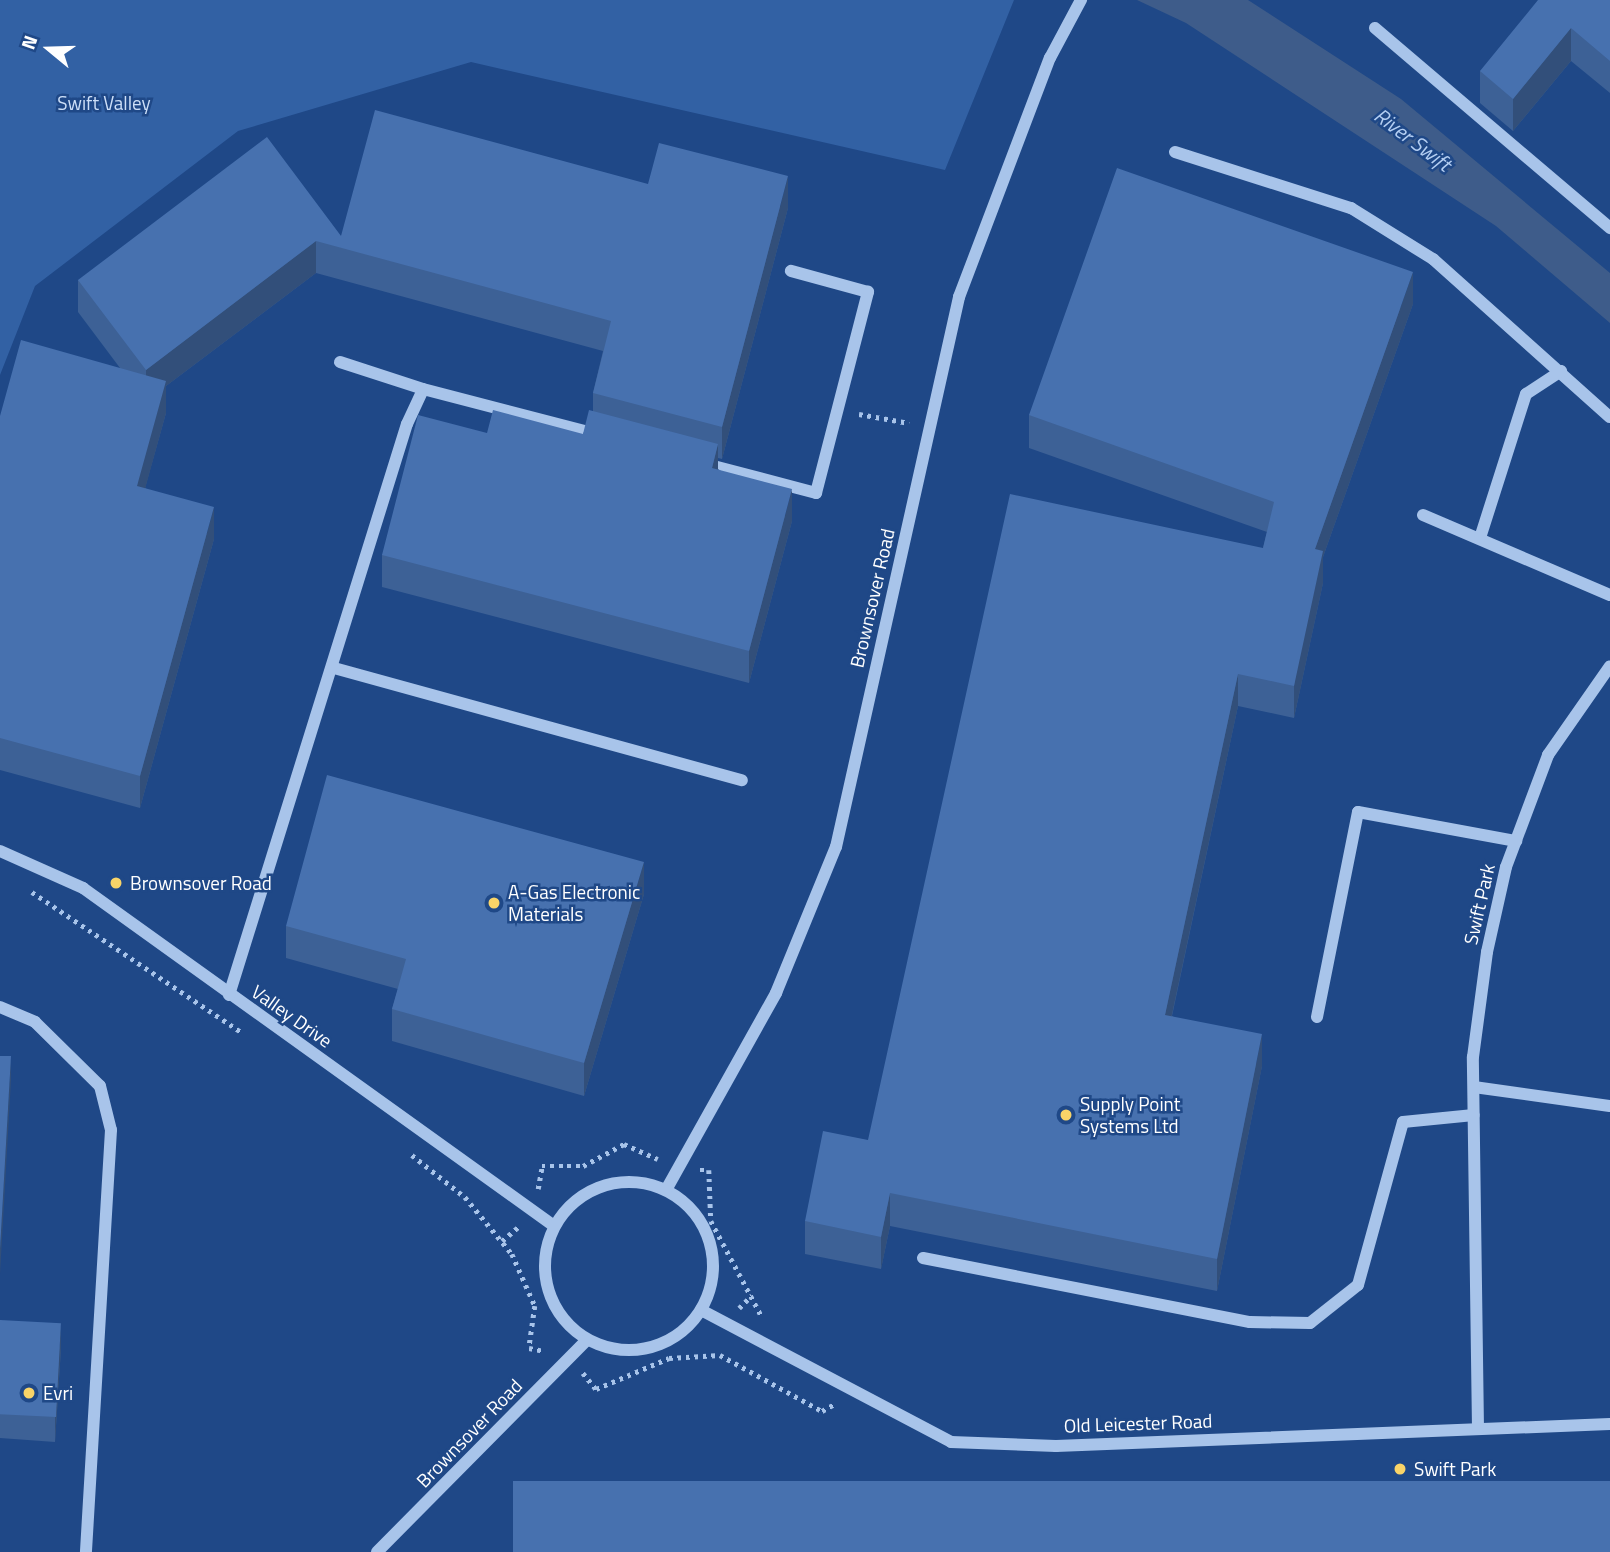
<!DOCTYPE html>
<style>
body{margin:0}
#map{position:relative;width:1610px;height:1552px;overflow:hidden;background:#1f4887;font-family:"Titillium Web",sans-serif}
div>[style]{position:absolute}
.green>*{inset:0;background:#3261a4}
.water>*{inset:0;background:#3e5c8a}
.path>*{height:4.5px;margin-top:-2.25px;transform-origin:0;background:repeating-linear-gradient(90deg,#a8c4ea 0 3.5px,transparent 0 8.5px)}
.minor>*{height:12px;margin:-6px;padding:0 6px;transform-origin:6px;border-radius:6px;background:#a8c4ea}
.minor>.ring{margin:-6px;padding:0;box-sizing:content-box;background:none;border:12px solid #a8c4ea;border-radius:50%}
.wall>*{inset:0;background:#3d6196}
.shaded-wall>*{inset:0;background:#324f7a}
.building>*{inset:0;background:#4771af;transform-origin:0 0}
.dots>*{width:19px;height:19px;translate:-50% -50%;box-sizing:border-box;border:4px solid #1f4887;border-radius:50%}
span{translate:-50% -50%;white-space:nowrap;text-align:center;line-height:1.15;-webkit-text-stroke:5px #1f4887;paint-order:stroke}
.park-label{font-size:19px;color:#cddff8}
.street-label{font-size:19px;color:#fff}
.poi-label{font-size:19px;color:#fff}
.left{translate:0 -50%;text-align:left}
.water-label{font-size:21px;color:#b4cef2;font-style:italic}
.north{position:absolute;left:14px;top:14px;width:70px;height:70px;-webkit-text-stroke:5px #1f4887;paint-order:stroke;rotate:289deg;font-size:19px;font-weight:700;line-height:28px;text-align:center;color:#fff}
.north::after{content:'';display:block;margin:auto;width:24px;height:32px;background:#fff;clip-path:polygon(50% 0,100% 100%,50% 72%,0 100%)}
</style>
<div id="map">
<div class="green">
<div style="clip-path:polygon(0 0,1014px 0,945px 170px,471px 62px,238px 131px,35px 286px,0 375px)"></div>
</div>
<div class="water">
<div style="clip-path:polygon(1137px 0,1248px 0,1401px 99px,1610px 273px,1610px 323px,1496px 226px,1186px 23px)"></div>
</div>
<div class="path">
<div style="left:859px;top:414px;width:51px;rotate:10.2deg"></div>
<div style="left:32px;top:892px;width:254px;rotate:33.8deg"></div>
<div style="left:412px;top:1155px;width:68px;rotate:38.4deg"></div>
<div style="left:465px;top:1197px;width:74px;rotate:50.5deg"></div>
<div style="left:512px;top:1254px;width:57px;rotate:66.1deg"></div>
<div style="left:535px;top:1306px;width:42px;rotate:98.1deg"></div>
<div style="left:529px;top:1348px;width:15px;rotate:11deg"></div>
<div style="left:700px;top:1170px;width:9px"></div>
<div style="left:709px;top:1170px;width:51px;rotate:87.8deg"></div>
<div style="left:711px;top:1221px;width:109px;rotate:62deg"></div>
<div style="left:538px;top:1189px;width:23px;rotate:-80deg"></div>
<div style="left:542px;top:1166px;width:41px"></div>
<div style="left:583px;top:1166px;width:47px;rotate:-28.2deg"></div>
<div style="left:624px;top:1144px;width:37px;rotate:24deg"></div>
<div style="left:502px;top:1241px;width:23px;rotate:-41deg"></div>
<div style="left:739px;top:1308px;width:18px;rotate:-45deg"></div>
<div style="left:583px;top:1373px;width:21px;rotate:51deg"></div>
<div style="left:596px;top:1389px;width:79px;rotate:-23deg"></div>
<div style="left:669px;top:1358px;width:51px;rotate:-3.4deg"></div>
<div style="left:720px;top:1355px;width:116px;rotate:28.8deg"></div>
<div style="left:822px;top:1411px;width:13px;rotate:-29deg"></div>
</div>
<div class="minor">
<div style="left:1375px;top:28px;width:309px;rotate:40.4deg"></div>
<div style="left:1175px;top:152px;width:185px;rotate:17.7deg"></div>
<div style="left:1351px;top:208px;width:97px;rotate:31.9deg"></div>
<div style="left:1433px;top:259px;width:237px;rotate:41.8deg"></div>
<div style="left:340px;top:362px;width:87px;rotate:18deg"></div>
<div style="left:702px;top:463px;width:118px;rotate:14.7deg"></div>
<div style="left:816px;top:493px;width:208px;rotate:-75.5deg"></div>
<div style="left:868px;top:292px;width:80px;rotate:-164.7deg"></div>
<div style="left:1423px;top:515px;width:203px;rotate:23.2deg"></div>
<div style="left:1480px;top:538px;width:151px;rotate:-72.3deg"></div>
<div style="left:1526px;top:394px;width:42px;rotate:-33.3deg"></div>
<div style="left:334px;top:668px;width:423px;rotate:15.4deg"></div>
<div style="left:0;top:851px;width:91px;rotate:24deg"></div>
<div style="left:83px;top:888px;width:580px;rotate:35.66deg"></div>
<div style="left:229px;top:995px;width:598px;rotate:-72.69deg"></div>
<div style="left:407px;top:424px;width:38px;rotate:-65deg"></div>
<div style="left:423px;top:389px;width:183px;rotate:14.6deg"></div>
<div style="left:0;top:1007px;width:38px;rotate:23deg"></div>
<div style="left:35px;top:1022px;width:91px;rotate:44.6deg"></div>
<div style="left:100px;top:1086px;width:45px;rotate:76deg"></div>
<div style="left:111px;top:1130px;width:423px;rotate:93.4deg"></div>
<div style="left:1317px;top:1017px;width:209px;rotate:-78.7deg"></div>
<div style="left:1358px;top:812px;width:161px;rotate:10.4deg"></div>
<div style="left:1474px;top:1087px;width:137px;rotate:8deg"></div>
<div class="ring" style="left:545px;top:1182px;width:156px;height:156px"></div>
<div style="left:666px;top:1190px;width:226px;rotate:-60.8deg"></div>
<div style="left:776px;top:993px;width:158px;rotate:-67.7deg"></div>
<div style="left:836px;top:847px;width:564px;rotate:-77.39deg"></div>
<div style="left:959px;top:297px;width:256px;rotate:-69.2deg"></div>
<div style="left:1050px;top:58px;width:66px;rotate:-61.9deg"></div>
<div style="left:923px;top:1258px;width:333px;rotate:11.1deg"></div>
<div style="left:1250px;top:1322px;width:60px;rotate:1deg"></div>
<div style="left:1310px;top:1323px;width:61px;rotate:-38.4deg"></div>
<div style="left:1358px;top:1285px;width:169px;rotate:-74.6deg"></div>
<div style="left:1403px;top:1122px;width:71px;rotate:-5.6deg"></div>
<div style="left:701px;top:1310px;width:283px;rotate:27.8deg"></div>
<div style="left:951px;top:1442px;width:105px;rotate:2.2deg"></div>
<div style="left:1056px;top:1446px;width:554px;rotate:-2.27deg"></div>
<div style="left:1478px;top:1429px;width:372px;rotate:-90.8deg"></div>
<div style="left:1473px;top:1057px;width:106px;rotate:-82.4deg"></div>
<div style="left:1487px;top:952px;width:87px;rotate:-77.4deg"></div>
<div style="left:1506px;top:867px;width:120px;rotate:-69.4deg"></div>
<div style="left:1548px;top:755px;width:108px;rotate:-55.1deg"></div>
<div style="left:377px;top:1552px;width:298px;rotate:-45.3deg"></div>
</div>
<div class="wall">
<div style="clip-path:polygon(1610px 0,1610px 93px,1571px 61px,1513px 131px,1480px 103px,1480px 71px)"></div>
<div style="clip-path:polygon(648px 184px,788px 208px,722px 459px,718px 458px,718px 469px,792px 521px,749px 683px,382px 587px,382px 555px,487px 433px,583px 434px,593px 411px,593px 393px,603px 351px,316px 273px,166px 386px,166px 413px,145px 488px,214px 539px,140px 808px,0 770px,0 416px,120px 368px,78px 312px,78px 280px)"></div>
<div style="clip-path:polygon(1413px 304px,1323px 557px,1323px 583px,1294px 718px,1238px 706px,1172px 1016px,1262px 1066px,1217px 1291px,890px 1226px,881px 1269px,805px 1254px,805px 1221px,868px 1140px,1263px 548px,1267px 532px,1029px 448px,1029px 415px)"></div>
<div style="clip-path:polygon(644px 894px,584px 1096px,392px 1041px,392px 1009px,398px 989px,286px 958px,286px 926px)"></div>
<div style="clip-path:polygon(0 1320px,61px 1348px,55px 1442px,0 1438px)"></div>
</div>
<div class="shaded-wall">
<div style="clip-path:polygon(1571px 28px,1571px 61px,1513px 131px,1513px 99px)"></div>
<div style="clip-path:polygon(788px 176px,788px 208px,722px 459px,722px 427px)"></div>
<div style="clip-path:polygon(316px 241px,316px 273px,166px 386px,166px 413px,137px 518px,137px 486px,146px 402px,146px 370px)"></div>
<div style="clip-path:polygon(1413px 272px,1413px 304px,1323px 557px,1323px 583px,1294px 718px,1294px 686px,1315px 549px)"></div>
<div style="clip-path:polygon(718px 444px,718px 476px,712px 468px)"></div>
<div style="clip-path:polygon(792px 489px,792px 521px,749px 683px,749px 651px)"></div>
<div style="clip-path:polygon(214px 507px,214px 539px,140px 808px,140px 776px)"></div>
<div style="clip-path:polygon(1238px 674px,1238px 706px,1165px 1047px,1165px 1015px)"></div>
<div style="clip-path:polygon(644px 862px,644px 894px,584px 1096px,584px 1063px)"></div>
<div style="clip-path:polygon(1262px 1034px,1262px 1066px,1217px 1291px,1217px 1259px)"></div>
<div style="clip-path:polygon(11px 1056px,11px 1081px,0 1274px,0 1249px)"></div>
<div style="clip-path:polygon(890px 1193px,890px 1226px,881px 1269px,881px 1237px)"></div>
<div style="clip-path:polygon(61px 1323px,61px 1348px,55px 1442px,55px 1417px)"></div>
</div>
<div class="building">
<div style="clip-path:polygon(1538px 0,1610px 0,1610px 61px,1571px 28px,1513px 99px,1480px 71px)"></div>
<div style="clip-path:polygon(375px 110px,648px 184px,659px 143px,788px 176px,722px 427px,593px 393px,611px 321px,316px 241px,146px 370px,78px 280px,267px 137px,341px 236px)"></div>
<div style="clip-path:polygon(1117px 168px,1413px 272px,1315px 549px,1323px 551px,1294px 686px,1238px 674px,1165px 1015px,1262px 1034px,1217px 1259px,890px 1193px,881px 1237px,805px 1221px,823px 1131px,868px 1140px,1010px 494px,1263px 548px,1274px 502px,1029px 415px)"></div>
<div style="clip-path:polygon(21px 340px,166px 381px,137px 486px,214px 507px,140px 776px,0 738px,0 416px)"></div>
<div style="clip-path:polygon(493px 410px,583px 434px,589px 410px,718px 444px,712px 468px,792px 489px,749px 651px,382px 555px,418px 415px,487px 433px)"></div>
<div style="clip-path:polygon(327px 775px,644px 862px,584px 1063px,392px 1009px,406px 959px,286px 926px)"></div>
<div style="clip-path:polygon(0 1056px,11px 1056px,0 1249px)"></div>
<div style="left:0;top:1320px;width:61px;height:94px;rotate:3deg"></div>
<div style="left:1610px;top:1481px;width:71px;height:1097px;rotate:90deg"></div>
</div>
<div class="dots">
<div style="left:116px;top:883px;background:#f9d468"></div>
<div style="left:494px;top:903px;background:#f9d468"></div>
<div style="left:1066px;top:1115px;background:#f9d468"></div>
<div style="left:29px;top:1393px;background:#f9d468"></div>
<div style="left:1400px;top:1469px;background:#f9d468"></div>
</div>
<div class="park-label">
<span style="left:104px;top:103px">Swift Valley</span>
</div>
<div class="street-label">
<span style="left:872px;top:598px;rotate:-77deg">Brownsover Road</span>
<span style="left:1479px;top:904px;rotate:-77deg">Swift Park</span>
<span style="left:292px;top:1016px;rotate:35deg">Valley Drive</span>
<span style="left:1138px;top:1423px;rotate:-2deg">Old Leicester Road</span>
<span style="left:469px;top:1433px;rotate:-46deg">Brownsover Road</span>
</div>
<div class="poi-label">
<span class="left" style="left:130px;top:883px">Brownsover Road</span>
<span class="left" style="left:508px;top:903px">A-Gas Electronic<br>Materials</span>
<span class="left" style="left:1080px;top:1115px">Supply Point<br>Systems Ltd</span>
<span class="left" style="left:43px;top:1393px">Evri</span>
<span class="left" style="left:1414px;top:1469px">Swift Park</span>
</div>
<div class="water-label">
<span style="left:1413px;top:139px;rotate:37deg">River Swift</span>
</div>
<div class="north">N</div>
</div>
